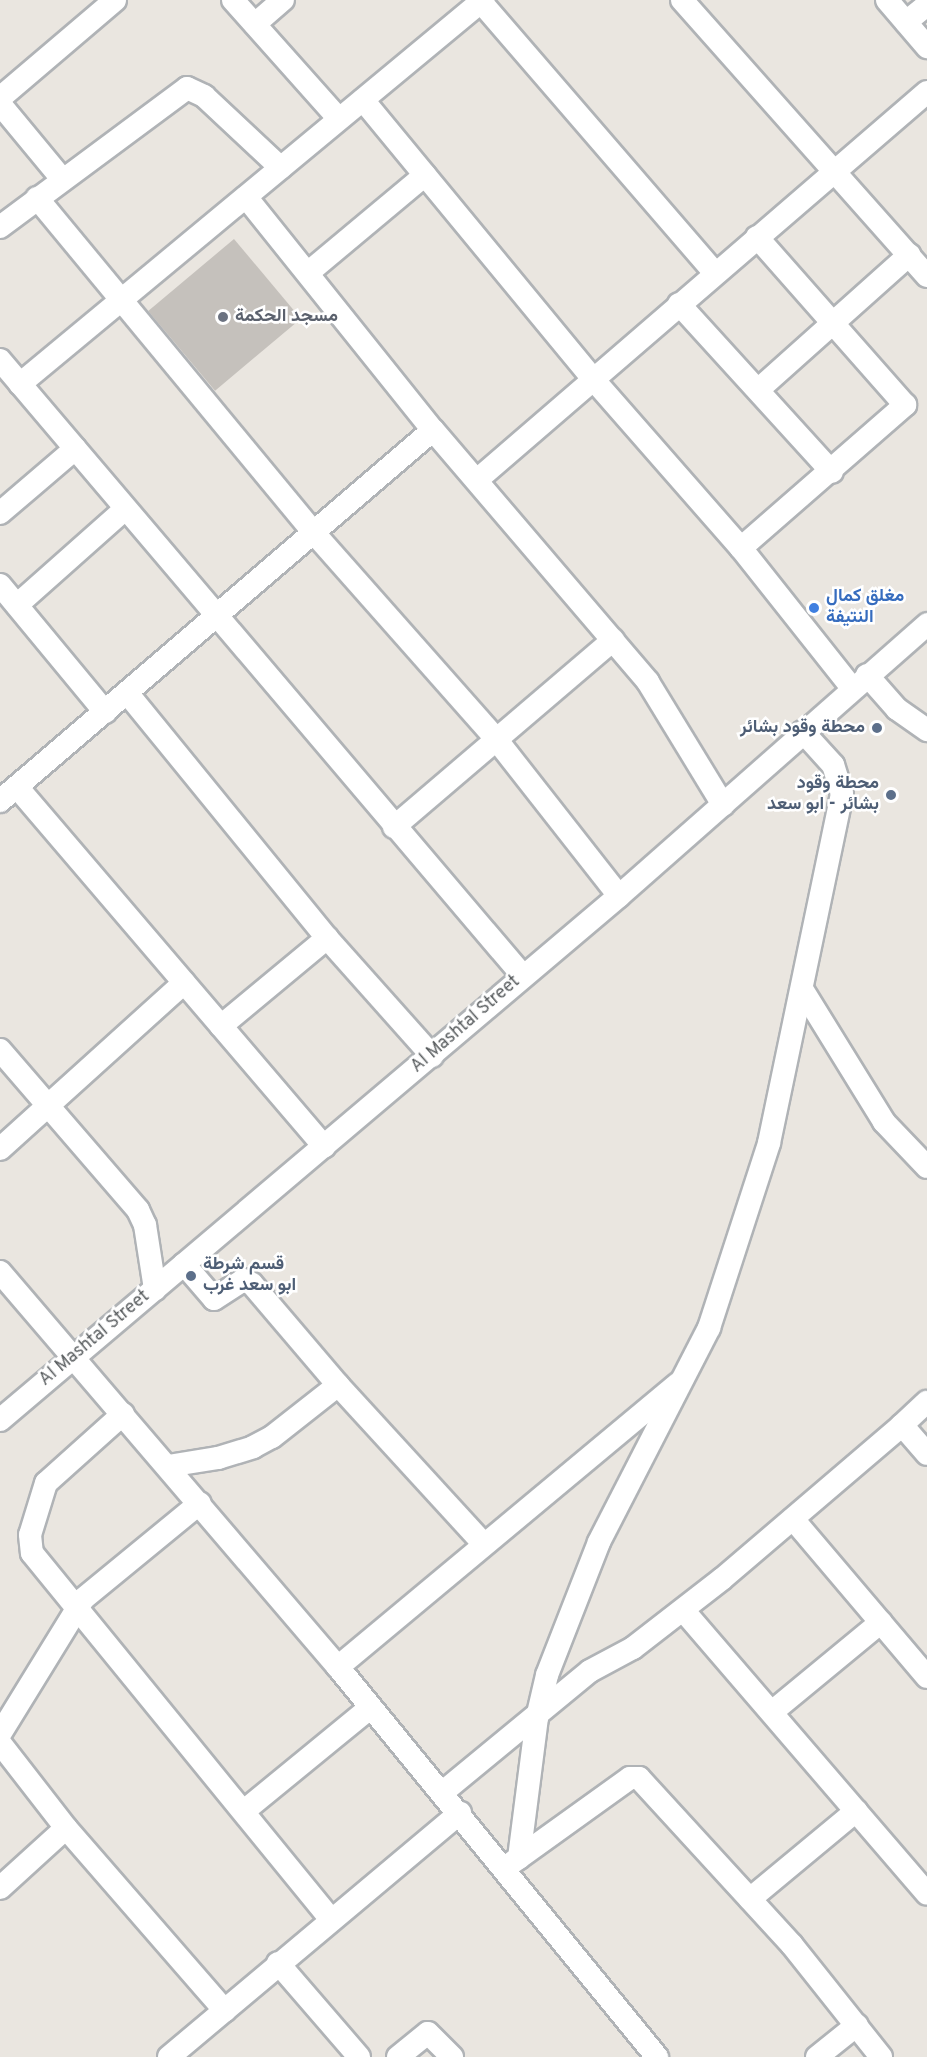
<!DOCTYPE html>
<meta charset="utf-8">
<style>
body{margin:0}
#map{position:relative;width:927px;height:2057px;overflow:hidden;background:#eae6e0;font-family:Overpass,Vazirmatn,sans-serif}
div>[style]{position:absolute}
.building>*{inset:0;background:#c5c1bc;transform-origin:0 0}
.roads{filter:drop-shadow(2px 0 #b0b3b6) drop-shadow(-2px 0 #b0b3b6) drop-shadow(0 2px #b0b3b6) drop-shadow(0 -2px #b0b3b6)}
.minor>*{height:22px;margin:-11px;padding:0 11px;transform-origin:11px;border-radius:11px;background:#fff}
.dots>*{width:16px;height:16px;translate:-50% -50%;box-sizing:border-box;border:3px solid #fff;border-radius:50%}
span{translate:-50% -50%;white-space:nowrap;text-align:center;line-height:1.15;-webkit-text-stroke:5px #fff;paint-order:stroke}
.worship-label{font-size:18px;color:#5b616d;font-weight:700}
.left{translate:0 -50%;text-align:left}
.shop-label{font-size:18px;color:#366cbe;font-weight:700}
.service-label{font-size:18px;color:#4e5e75;font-weight:700}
.right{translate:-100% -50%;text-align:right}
.street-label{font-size:18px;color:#595d5f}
</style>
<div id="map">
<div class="building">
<div style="left:234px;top:239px;width:104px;height:112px;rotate:50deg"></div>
</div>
<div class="roads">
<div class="minor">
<div style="left:233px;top:0;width:159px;rotate:48.3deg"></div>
<div style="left:682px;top:0;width:369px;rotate:48.4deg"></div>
<div style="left:887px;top:0;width:62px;rotate:49.6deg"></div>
<div style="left:481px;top:2px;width:358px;rotate:49.2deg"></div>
<div style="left:906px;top:22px;width:27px;rotate:-39deg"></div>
<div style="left:255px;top:24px;width:37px;rotate:-41deg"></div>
<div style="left:0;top:98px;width:151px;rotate:-40.4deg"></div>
<div style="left:363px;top:100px;width:362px;rotate:50.5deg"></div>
<div style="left:593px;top:379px;width:225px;rotate:48.8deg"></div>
<div style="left:741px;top:548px;width:179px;rotate:51.6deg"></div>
<div style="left:0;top:104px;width:97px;rotate:50.4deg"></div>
<div style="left:246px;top:197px;width:299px;rotate:51.3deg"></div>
<div style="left:433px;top:430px;width:331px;rotate:49.5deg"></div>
<div style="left:648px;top:682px;width:144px;rotate:58.6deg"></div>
<div style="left:37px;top:198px;width:435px;rotate:50.4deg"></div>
<div style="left:314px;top:533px;width:275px;rotate:48.5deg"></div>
<div style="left:496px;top:739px;width:199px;rotate:51.9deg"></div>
<div style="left:0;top:227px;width:233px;rotate:-36.6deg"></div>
<div style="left:187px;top:88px;width:19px;rotate:25deg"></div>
<div style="left:204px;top:96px;width:105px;rotate:43.1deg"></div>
<div style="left:309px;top:272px;width:151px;rotate:-39.9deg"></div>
<div style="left:679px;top:304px;width:227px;rotate:47.7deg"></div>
<div style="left:0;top:360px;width:808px;rotate:49.67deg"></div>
<div style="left:20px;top:384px;width:602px;rotate:-39.67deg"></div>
<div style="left:758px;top:390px;width:203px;rotate:-41.8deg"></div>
<div style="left:477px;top:480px;width:594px;rotate:-40.77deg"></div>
<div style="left:0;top:513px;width:99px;rotate:-40.5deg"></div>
<div style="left:741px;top:548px;width:218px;rotate:-41.1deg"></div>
<div style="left:905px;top:405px;width:224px;rotate:-131.4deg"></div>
<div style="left:0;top:585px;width:165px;rotate:50.4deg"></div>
<div style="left:17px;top:605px;width:144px;rotate:-41.6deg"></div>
<div style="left:867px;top:675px;width:45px;rotate:48.6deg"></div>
<div style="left:897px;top:709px;width:37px;rotate:35deg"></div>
<div style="left:128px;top:694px;width:315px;rotate:50.8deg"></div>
<div style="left:327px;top:938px;width:158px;rotate:48.3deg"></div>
<div style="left:17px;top:787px;width:473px;rotate:49.5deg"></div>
<div style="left:0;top:801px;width:570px;rotate:-40.59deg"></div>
<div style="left:394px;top:827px;width:288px;rotate:-40.5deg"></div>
<div style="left:802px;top:989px;width:156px;rotate:58.3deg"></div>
<div style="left:884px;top:1122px;width:62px;rotate:46.3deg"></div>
<div style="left:221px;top:1026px;width:138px;rotate:-39.7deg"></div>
<div style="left:0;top:1050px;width:211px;rotate:49.2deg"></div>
<div style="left:138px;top:1210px;width:17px;rotate:65deg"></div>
<div style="left:145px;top:1225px;width:65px;rotate:81.1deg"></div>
<div style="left:0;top:1149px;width:248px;rotate:-42.1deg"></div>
<div style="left:184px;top:1264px;width:46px;rotate:49.4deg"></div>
<div style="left:214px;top:1299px;width:35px;rotate:-33deg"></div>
<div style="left:243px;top:1280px;width:10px;rotate:24deg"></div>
<div style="left:252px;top:1284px;width:133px;rotate:49.6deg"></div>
<div style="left:338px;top:1385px;width:214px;rotate:47.5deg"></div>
<div style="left:0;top:1272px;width:520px;rotate:49.45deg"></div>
<div style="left:338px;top:1667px;width:504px;rotate:50.72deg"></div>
<div style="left:123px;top:1414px;width:103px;rotate:138.1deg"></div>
<div style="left:46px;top:1483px;width:54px;rotate:107.1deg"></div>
<div style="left:30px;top:1535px;width:18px;rotate:84deg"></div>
<div style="left:32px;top:1553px;width:473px;rotate:50.8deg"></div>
<div style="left:0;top:1420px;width:811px;rotate:-40.25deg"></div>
<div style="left:619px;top:896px;width:411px;rotate:-41.4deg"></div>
<div style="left:902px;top:1425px;width:34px;rotate:-43deg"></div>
<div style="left:168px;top:1466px;width:51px;rotate:-9.1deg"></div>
<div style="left:218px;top:1458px;width:37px;rotate:-17deg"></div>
<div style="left:253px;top:1447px;width:21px;rotate:-28deg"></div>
<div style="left:272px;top:1437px;width:84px;rotate:-38.2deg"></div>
<div style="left:793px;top:1519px;width:207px;rotate:49.7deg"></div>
<div style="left:683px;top:1610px;width:374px;rotate:49.3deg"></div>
<div style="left:338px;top:1667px;width:442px;rotate:-39.8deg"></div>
<div style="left:772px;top:1712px;width:141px;rotate:-39.5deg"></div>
<div style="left:0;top:1734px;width:158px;rotate:-58.4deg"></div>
<div style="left:83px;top:1599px;width:151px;rotate:-39.4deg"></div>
<div style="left:0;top:1743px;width:108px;rotate:52.2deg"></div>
<div style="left:66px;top:1828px;width:242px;rotate:49deg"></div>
<div style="left:443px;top:1792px;width:190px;rotate:-39.5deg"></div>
<div style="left:590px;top:1671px;width:49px;rotate:-28.1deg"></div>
<div style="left:633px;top:1648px;width:113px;rotate:-37.8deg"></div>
<div style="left:722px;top:1579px;width:237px;rotate:-40.5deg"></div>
<div style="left:902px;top:1425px;width:38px;rotate:49deg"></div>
<div style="left:244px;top:1811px;width:164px;rotate:-39.3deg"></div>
<div style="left:519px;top:1858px;width:141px;rotate:-82.7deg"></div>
<div style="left:537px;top:1718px;width:44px;rotate:-76.9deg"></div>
<div style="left:547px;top:1675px;width:143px;rotate:-68.6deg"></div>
<div style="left:599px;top:1542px;width:241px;rotate:-62.8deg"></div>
<div style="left:709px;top:1328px;width:194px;rotate:-72deg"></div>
<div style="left:769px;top:1143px;width:357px;rotate:-78.2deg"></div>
<div style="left:842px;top:794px;width:30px;rotate:-107deg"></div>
<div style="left:833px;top:765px;width:45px;rotate:-132.3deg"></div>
<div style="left:513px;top:1862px;width:144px;rotate:-35.7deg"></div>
<div style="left:630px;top:1778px;width:9px"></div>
<div style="left:639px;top:1778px;width:226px;rotate:47.5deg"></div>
<div style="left:792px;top:1945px;width:143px;rotate:51.5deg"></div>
<div style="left:0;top:1888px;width:89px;rotate:-42.3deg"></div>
<div style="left:750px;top:1899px;width:138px;rotate:-39.7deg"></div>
<div style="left:278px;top:1963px;width:124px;rotate:49.2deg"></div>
<div style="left:169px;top:2057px;width:380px;rotate:-40deg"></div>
<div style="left:398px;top:2057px;width:38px;rotate:-39deg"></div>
<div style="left:428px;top:2033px;width:34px;rotate:45deg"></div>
<div style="left:817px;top:2057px;width:51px;rotate:-38.7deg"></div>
</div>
</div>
<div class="dots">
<div style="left:223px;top:317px;background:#6b7280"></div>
<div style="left:814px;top:608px;background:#3f7fe0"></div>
<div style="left:877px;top:728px;background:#5c6f8a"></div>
<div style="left:891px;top:795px;background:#5c6f8a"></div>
<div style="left:191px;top:1276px;background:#5c6f8a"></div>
</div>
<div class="worship-label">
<span class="left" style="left:235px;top:317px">مسجد الحكمة</span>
</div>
<div class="shop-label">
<span class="left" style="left:826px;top:608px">مغلق كمال<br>النتيفة</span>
</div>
<div class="service-label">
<span class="right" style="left:865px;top:728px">محطة وقود بشائر</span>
<span class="right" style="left:879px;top:795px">محطة وقود<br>بشائر - ابو سعد</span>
<span class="left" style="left:203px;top:1276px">قسم شرطة<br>ابو سعد غرب</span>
</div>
<div class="street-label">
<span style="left:466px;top:1025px;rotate:-41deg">Al Mashtal Street</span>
<span style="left:95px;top:1339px;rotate:-40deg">Al Mashtal Street</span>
</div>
</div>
